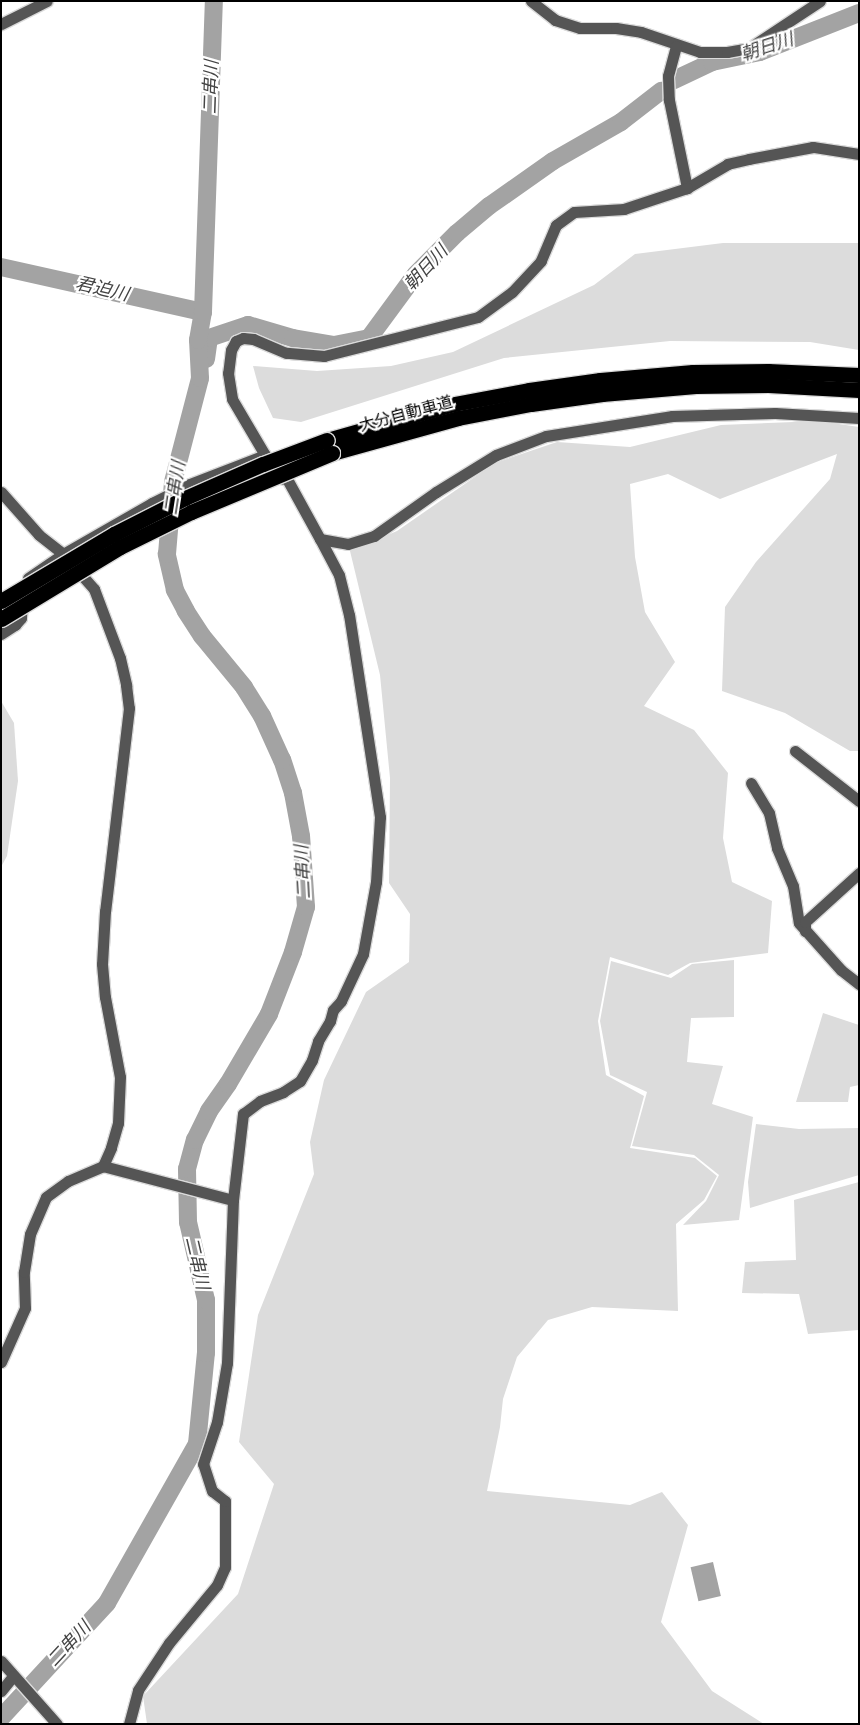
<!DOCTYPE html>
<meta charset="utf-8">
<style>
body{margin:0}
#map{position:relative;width:860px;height:1725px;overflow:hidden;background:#fff;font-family:Cabin,"Noto Sans JP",sans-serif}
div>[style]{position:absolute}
.green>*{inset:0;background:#dcdcdc}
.water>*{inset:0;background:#a3a3a3;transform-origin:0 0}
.river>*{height:18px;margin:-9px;padding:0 9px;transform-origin:9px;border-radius:9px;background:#a3a3a3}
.roads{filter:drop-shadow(1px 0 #dbdbdb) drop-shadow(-1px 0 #dbdbdb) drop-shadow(0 1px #dbdbdb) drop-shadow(0 -1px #dbdbdb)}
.minor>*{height:11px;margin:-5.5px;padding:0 5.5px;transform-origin:5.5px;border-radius:5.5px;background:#555}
.highway>*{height:15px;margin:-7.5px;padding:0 7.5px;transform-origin:7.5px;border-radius:7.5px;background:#000}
.bridges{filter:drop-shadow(1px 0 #dbdbdb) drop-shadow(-1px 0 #dbdbdb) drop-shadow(0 1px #dbdbdb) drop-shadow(0 -1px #dbdbdb)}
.highway-bridge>*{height:15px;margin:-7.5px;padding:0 7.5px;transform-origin:7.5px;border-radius:7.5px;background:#000}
span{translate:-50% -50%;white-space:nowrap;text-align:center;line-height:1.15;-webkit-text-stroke:4.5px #fff;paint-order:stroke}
.street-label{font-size:16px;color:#000}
.water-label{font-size:18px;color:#444;font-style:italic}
.frame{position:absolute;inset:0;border:2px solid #000;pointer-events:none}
</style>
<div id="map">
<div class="green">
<div style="clip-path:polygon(723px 243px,859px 243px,859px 350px,810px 342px,670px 341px,504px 358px,301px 422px,273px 418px,259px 388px,253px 366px,317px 371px,391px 366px,453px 352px,594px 285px,635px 254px)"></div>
<div style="clip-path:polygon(819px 421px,859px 427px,859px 751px,850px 751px,785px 713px,722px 691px,725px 607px,756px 562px,830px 479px,837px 454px,720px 499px,668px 474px,630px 484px,635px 557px,645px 612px,675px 662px,644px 706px,694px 730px,728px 773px,723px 838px,732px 882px,772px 901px,768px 953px,690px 963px,668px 975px,610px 957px,598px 1021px,606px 1075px,644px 1096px,630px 1148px,695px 1158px,717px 1176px,704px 1200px,676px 1224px,678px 1311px,592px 1307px,548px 1320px,517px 1357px,503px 1399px,500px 1427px,487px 1491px,630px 1505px,662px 1492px,688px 1525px,661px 1622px,712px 1691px,764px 1724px,147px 1724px,143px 1696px,238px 1594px,274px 1484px,239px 1442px,258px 1315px,314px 1174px,310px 1142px,324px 1080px,366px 992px,409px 962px,410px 914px,389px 883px,390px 778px,380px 675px,350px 551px,397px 531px,495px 463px,557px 442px,630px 447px,721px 425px)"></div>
<div style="clip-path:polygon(1px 701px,14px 723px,18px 781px,7px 856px,1px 867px)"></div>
<div style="clip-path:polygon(734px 960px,734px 1017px,691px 1018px,687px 1062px,723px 1066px,712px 1104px,753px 1117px,739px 1220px,683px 1225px,706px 1201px,719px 1175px,694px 1155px,632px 1146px,647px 1092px,610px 1075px,600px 1021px,611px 961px,671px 978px,692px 964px)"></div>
<div style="clip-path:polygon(823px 1013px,859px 1025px,859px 1085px,850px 1087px,848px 1102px,796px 1102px)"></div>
<div style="clip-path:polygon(756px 1124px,799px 1129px,859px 1128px,859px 1175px,750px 1208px,748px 1182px)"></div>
<div style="clip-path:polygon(859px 1182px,859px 1330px,808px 1334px,799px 1294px,742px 1293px,745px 1262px,796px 1260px,794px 1200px)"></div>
</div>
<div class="water">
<div style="left:713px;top:1562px;width:35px;height:23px;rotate:77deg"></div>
</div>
<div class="river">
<div style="left:674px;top:80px;width:42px;rotate:-25.3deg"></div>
<div style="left:712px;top:62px;width:49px;rotate:-11.8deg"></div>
<div style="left:760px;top:52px;width:106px;rotate:-21.5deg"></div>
<div style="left:1px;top:267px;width:207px;rotate:12.6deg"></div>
<div style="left:206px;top:359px;width:21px;rotate:-82deg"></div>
<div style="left:209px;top:338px;width:41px;rotate:-18.4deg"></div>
<div style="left:248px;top:325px;width:47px;rotate:16.1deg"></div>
<div style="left:293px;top:338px;width:42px;rotate:9.7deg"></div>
<div style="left:334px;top:345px;width:36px;rotate:-11deg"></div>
<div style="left:369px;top:338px;width:79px;rotate:-53.7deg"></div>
<div style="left:416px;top:274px;width:58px;rotate:-45deg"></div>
<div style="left:457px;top:233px;width:42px;rotate:-40.2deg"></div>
<div style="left:489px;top:206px;width:78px;rotate:-35.1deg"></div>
<div style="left:553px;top:161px;width:78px;rotate:-29.8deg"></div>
<div style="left:621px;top:122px;width:51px;rotate:-37.8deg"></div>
<div style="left:1px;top:1718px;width:156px;rotate:-47.3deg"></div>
<div style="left:107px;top:1603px;width:183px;rotate:-60.5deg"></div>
<div style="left:197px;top:1444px;width:91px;rotate:-84.4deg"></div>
<div style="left:206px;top:1353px;width:53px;rotate:-90deg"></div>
<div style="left:206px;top:1300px;width:80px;rotate:-103deg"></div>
<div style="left:188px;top:1222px;width:53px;rotate:-91.1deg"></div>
<div style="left:187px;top:1169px;width:30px;rotate:-75deg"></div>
<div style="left:195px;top:1140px;width:32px;rotate:-64deg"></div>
<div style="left:209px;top:1111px;width:33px;rotate:-55deg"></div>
<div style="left:228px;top:1084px;width:81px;rotate:-59.6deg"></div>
<div style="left:269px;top:1014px;width:66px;rotate:-68.8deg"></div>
<div style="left:293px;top:952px;width:47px;rotate:-73.9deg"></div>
<div style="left:306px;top:907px;width:71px;rotate:-94deg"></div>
<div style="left:301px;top:836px;width:44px;rotate:-100.5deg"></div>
<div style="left:293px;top:793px;width:35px;rotate:-108deg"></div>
<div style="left:282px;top:760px;width:48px;rotate:-114.4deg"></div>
<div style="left:262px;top:716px;width:34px;rotate:-122deg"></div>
<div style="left:244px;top:687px;width:66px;rotate:-129.5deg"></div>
<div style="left:202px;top:636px;width:30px;rotate:-123deg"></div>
<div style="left:186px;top:611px;width:24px;rotate:-118deg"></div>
<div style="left:175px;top:590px;width:37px;rotate:-103deg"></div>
<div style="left:167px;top:554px;width:72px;rotate:-85.2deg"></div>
<div style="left:173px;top:482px;width:107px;rotate:-75.4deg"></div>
<div style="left:200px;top:378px;width:38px;rotate:-93deg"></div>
<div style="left:198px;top:340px;width:28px;rotate:-80deg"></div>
<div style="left:203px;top:312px;width:311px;rotate:-88deg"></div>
</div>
<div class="roads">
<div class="minor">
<div style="left:531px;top:1px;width:31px;rotate:38deg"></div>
<div style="left:555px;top:20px;width:26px;rotate:18deg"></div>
<div style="left:580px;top:28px;width:36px"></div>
<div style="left:616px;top:28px;width:25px;rotate:9deg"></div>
<div style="left:641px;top:32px;width:62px;rotate:18.7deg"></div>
<div style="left:700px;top:52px;width:27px"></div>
<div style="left:727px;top:52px;width:22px;rotate:-10deg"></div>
<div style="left:749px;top:48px;width:85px;rotate:-33.5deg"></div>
<div style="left:1px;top:24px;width:51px;rotate:-26.6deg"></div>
<div style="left:676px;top:46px;width:31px;rotate:105deg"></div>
<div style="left:668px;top:76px;width:24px;rotate:88deg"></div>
<div style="left:669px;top:100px;width:90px;rotate:78.4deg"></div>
<div style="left:859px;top:154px;width:47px;rotate:-171.3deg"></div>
<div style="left:813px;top:147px;width:65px;rotate:169.4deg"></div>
<div style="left:749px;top:159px;width:22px;rotate:167deg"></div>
<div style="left:728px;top:164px;width:48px;rotate:149.7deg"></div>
<div style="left:687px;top:188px;width:66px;rotate:161.6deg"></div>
<div style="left:624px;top:209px;width:50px;rotate:176.6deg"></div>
<div style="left:574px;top:212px;width:22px;rotate:144deg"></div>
<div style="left:556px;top:225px;width:39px;rotate:113deg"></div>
<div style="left:541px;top:261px;width:42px;rotate:133.1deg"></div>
<div style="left:512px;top:292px;width:42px;rotate:143.7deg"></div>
<div style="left:478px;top:317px;width:159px;rotate:165.8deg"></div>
<div style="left:324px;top:356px;width:38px;rotate:-175deg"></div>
<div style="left:286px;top:353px;width:36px;rotate:-157deg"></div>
<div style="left:253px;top:339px;width:10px;rotate:-174deg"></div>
<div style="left:243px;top:338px;width:8px;rotate:157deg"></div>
<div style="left:236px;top:341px;width:10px;rotate:119deg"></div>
<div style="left:231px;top:350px;width:23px;rotate:97deg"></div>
<div style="left:228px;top:373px;width:26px;rotate:81deg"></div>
<div style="left:232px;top:399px;width:65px;rotate:59.5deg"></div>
<div style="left:265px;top:455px;width:29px;rotate:54deg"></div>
<div style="left:282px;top:478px;width:5px;rotate:11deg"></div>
<div style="left:287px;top:479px;width:68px;rotate:61.2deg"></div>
<div style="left:320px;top:539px;width:28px;rotate:10deg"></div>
<div style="left:348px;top:544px;width:27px;rotate:-17deg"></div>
<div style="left:374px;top:536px;width:76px;rotate:-35.4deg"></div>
<div style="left:436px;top:492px;width:70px;rotate:-31.7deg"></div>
<div style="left:496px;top:455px;width:53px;rotate:-20.8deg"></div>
<div style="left:546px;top:436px;width:128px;rotate:-9deg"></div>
<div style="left:672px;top:416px;width:103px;rotate:-1.7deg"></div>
<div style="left:775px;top:413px;width:84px;rotate:3.4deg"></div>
<div style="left:1px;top:492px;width:57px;rotate:48.5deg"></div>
<div style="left:39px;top:535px;width:31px;rotate:38deg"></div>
<div style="left:63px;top:554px;width:47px;rotate:48.5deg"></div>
<div style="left:94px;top:589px;width:74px;rotate:69.4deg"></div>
<div style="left:120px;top:658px;width:28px;rotate:77deg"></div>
<div style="left:126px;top:685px;width:23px;rotate:83deg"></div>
<div style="left:129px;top:708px;width:204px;rotate:96.7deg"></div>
<div style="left:105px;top:911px;width:53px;rotate:93.2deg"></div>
<div style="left:102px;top:964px;width:33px;rotate:85deg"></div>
<div style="left:105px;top:997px;width:81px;rotate:79.4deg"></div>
<div style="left:120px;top:1077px;width:46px;rotate:92.5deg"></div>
<div style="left:118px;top:1123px;width:26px;rotate:106deg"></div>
<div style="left:111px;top:1148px;width:20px;rotate:114deg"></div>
<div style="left:28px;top:578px;width:42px;rotate:-34.4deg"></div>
<div style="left:63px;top:554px;width:103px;rotate:-29.8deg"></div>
<div style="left:152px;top:503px;width:42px;rotate:-26.6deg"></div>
<div style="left:190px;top:484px;width:80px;rotate:-21.1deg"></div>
<div style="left:1px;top:634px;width:17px;rotate:-33deg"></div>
<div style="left:15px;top:625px;width:9px;rotate:-49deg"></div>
<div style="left:21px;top:618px;width:17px;rotate:-87deg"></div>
<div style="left:795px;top:751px;width:81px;rotate:38deg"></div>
<div style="left:751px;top:783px;width:35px;rotate:59deg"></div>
<div style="left:769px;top:813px;width:36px;rotate:77deg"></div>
<div style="left:777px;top:848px;width:41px;rotate:67.2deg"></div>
<div style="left:793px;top:886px;width:37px;rotate:81deg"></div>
<div style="left:799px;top:923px;width:63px;rotate:48.2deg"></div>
<div style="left:841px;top:970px;width:23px;rotate:38deg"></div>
<div style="left:805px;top:931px;width:9px;rotate:-90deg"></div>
<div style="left:805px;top:922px;width:73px;rotate:-42.2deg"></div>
<div style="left:1px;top:1362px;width:59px;rotate:-66deg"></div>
<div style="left:25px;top:1308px;width:36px;rotate:-92deg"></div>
<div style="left:24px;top:1272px;width:38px;rotate:-81deg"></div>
<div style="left:30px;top:1234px;width:40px;rotate:-66.6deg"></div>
<div style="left:46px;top:1197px;width:27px;rotate:-36deg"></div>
<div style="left:68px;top:1181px;width:38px;rotate:-23deg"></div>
<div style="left:103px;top:1166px;width:134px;rotate:14.7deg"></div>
<div style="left:1px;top:1661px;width:84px;rotate:48.4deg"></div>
<div style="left:1px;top:1691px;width:19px;rotate:-51deg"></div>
<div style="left:129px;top:1724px;width:35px;rotate:-75deg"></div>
<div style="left:138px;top:1690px;width:56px;rotate:-56.6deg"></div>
<div style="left:169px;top:1643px;width:75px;rotate:-50.4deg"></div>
<div style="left:217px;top:1585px;width:20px;rotate:-66deg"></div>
<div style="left:225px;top:1567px;width:66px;rotate:-90deg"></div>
<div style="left:225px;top:1501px;width:16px;rotate:-142deg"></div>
<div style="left:212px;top:1491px;width:28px;rotate:-108deg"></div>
<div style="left:203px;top:1464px;width:44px;rotate:-71.6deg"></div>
<div style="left:217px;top:1422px;width:60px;rotate:-80.4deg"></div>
<div style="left:227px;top:1363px;width:163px;rotate:-87.9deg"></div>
<div style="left:233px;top:1200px;width:87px;rotate:-83.4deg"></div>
<div style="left:243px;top:1114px;width:21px;rotate:-37deg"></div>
<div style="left:260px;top:1101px;width:25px;rotate:-21deg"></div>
<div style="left:283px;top:1092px;width:20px;rotate:-33deg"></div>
<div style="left:300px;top:1081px;width:24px;rotate:-60deg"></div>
<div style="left:312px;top:1060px;width:20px;rotate:-72deg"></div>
<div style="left:318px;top:1041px;width:23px;rotate:-59deg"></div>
<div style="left:330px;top:1021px;width:11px;rotate:-75deg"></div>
<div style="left:333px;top:1010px;width:12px;rotate:-48deg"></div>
<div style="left:341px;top:1001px;width:52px;rotate:-64.9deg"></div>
<div style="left:363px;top:954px;width:73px;rotate:-79.8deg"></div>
<div style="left:376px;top:882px;width:65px;rotate:-86.5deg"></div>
<div style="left:380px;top:817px;width:204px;rotate:-98.7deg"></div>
<div style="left:349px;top:615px;width:41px;rotate:-104deg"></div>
<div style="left:339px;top:575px;width:41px;rotate:-117.8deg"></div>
</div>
<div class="highway">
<div style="left:327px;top:440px;width:132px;rotate:-15.8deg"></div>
<div style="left:454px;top:404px;width:76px;rotate:-10.6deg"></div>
<div style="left:529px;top:390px;width:72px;rotate:-8deg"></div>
<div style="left:600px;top:380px;width:93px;rotate:-4.9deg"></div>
<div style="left:693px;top:372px;width:75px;rotate:-0.8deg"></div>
<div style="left:768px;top:371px;width:91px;rotate:2.5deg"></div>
<div style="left:332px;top:453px;width:131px;rotate:-15.5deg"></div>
<div style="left:458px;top:418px;width:74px;rotate:-10.9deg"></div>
<div style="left:531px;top:404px;width:72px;rotate:-8deg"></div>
<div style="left:602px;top:394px;width:94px;rotate:-4.9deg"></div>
<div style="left:696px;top:386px;width:72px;rotate:-0.8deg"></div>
<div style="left:768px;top:385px;width:91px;rotate:3.1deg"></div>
</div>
</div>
<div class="bridges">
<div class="highway-bridge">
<div style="left:1px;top:601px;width:131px;rotate:-30.7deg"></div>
<div style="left:114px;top:534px;width:80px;rotate:-26.9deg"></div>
<div style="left:185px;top:498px;width:85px;rotate:-23.6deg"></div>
<div style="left:263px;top:464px;width:68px;rotate:-20.6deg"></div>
<div style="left:1px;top:619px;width:139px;rotate:-31.2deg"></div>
<div style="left:120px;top:547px;width:79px;rotate:-26.2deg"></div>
<div style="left:191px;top:512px;width:153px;rotate:-22.7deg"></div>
</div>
</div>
<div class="street-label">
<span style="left:406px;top:414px;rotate:-15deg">大分自動車道</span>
</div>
<div class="water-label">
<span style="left:767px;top:47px;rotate:-18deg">朝日川</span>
<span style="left:211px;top:87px;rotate:-88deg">二串川</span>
<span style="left:426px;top:268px;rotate:-47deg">朝日川</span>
<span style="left:102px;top:289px;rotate:13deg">君迫川</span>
<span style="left:175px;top:488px;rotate:-81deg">二串川</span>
<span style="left:303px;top:872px;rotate:-93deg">二串川</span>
<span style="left:197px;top:1263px;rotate:77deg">二串川</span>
<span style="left:69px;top:1644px;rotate:-47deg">二串川</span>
</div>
<div class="frame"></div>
</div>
